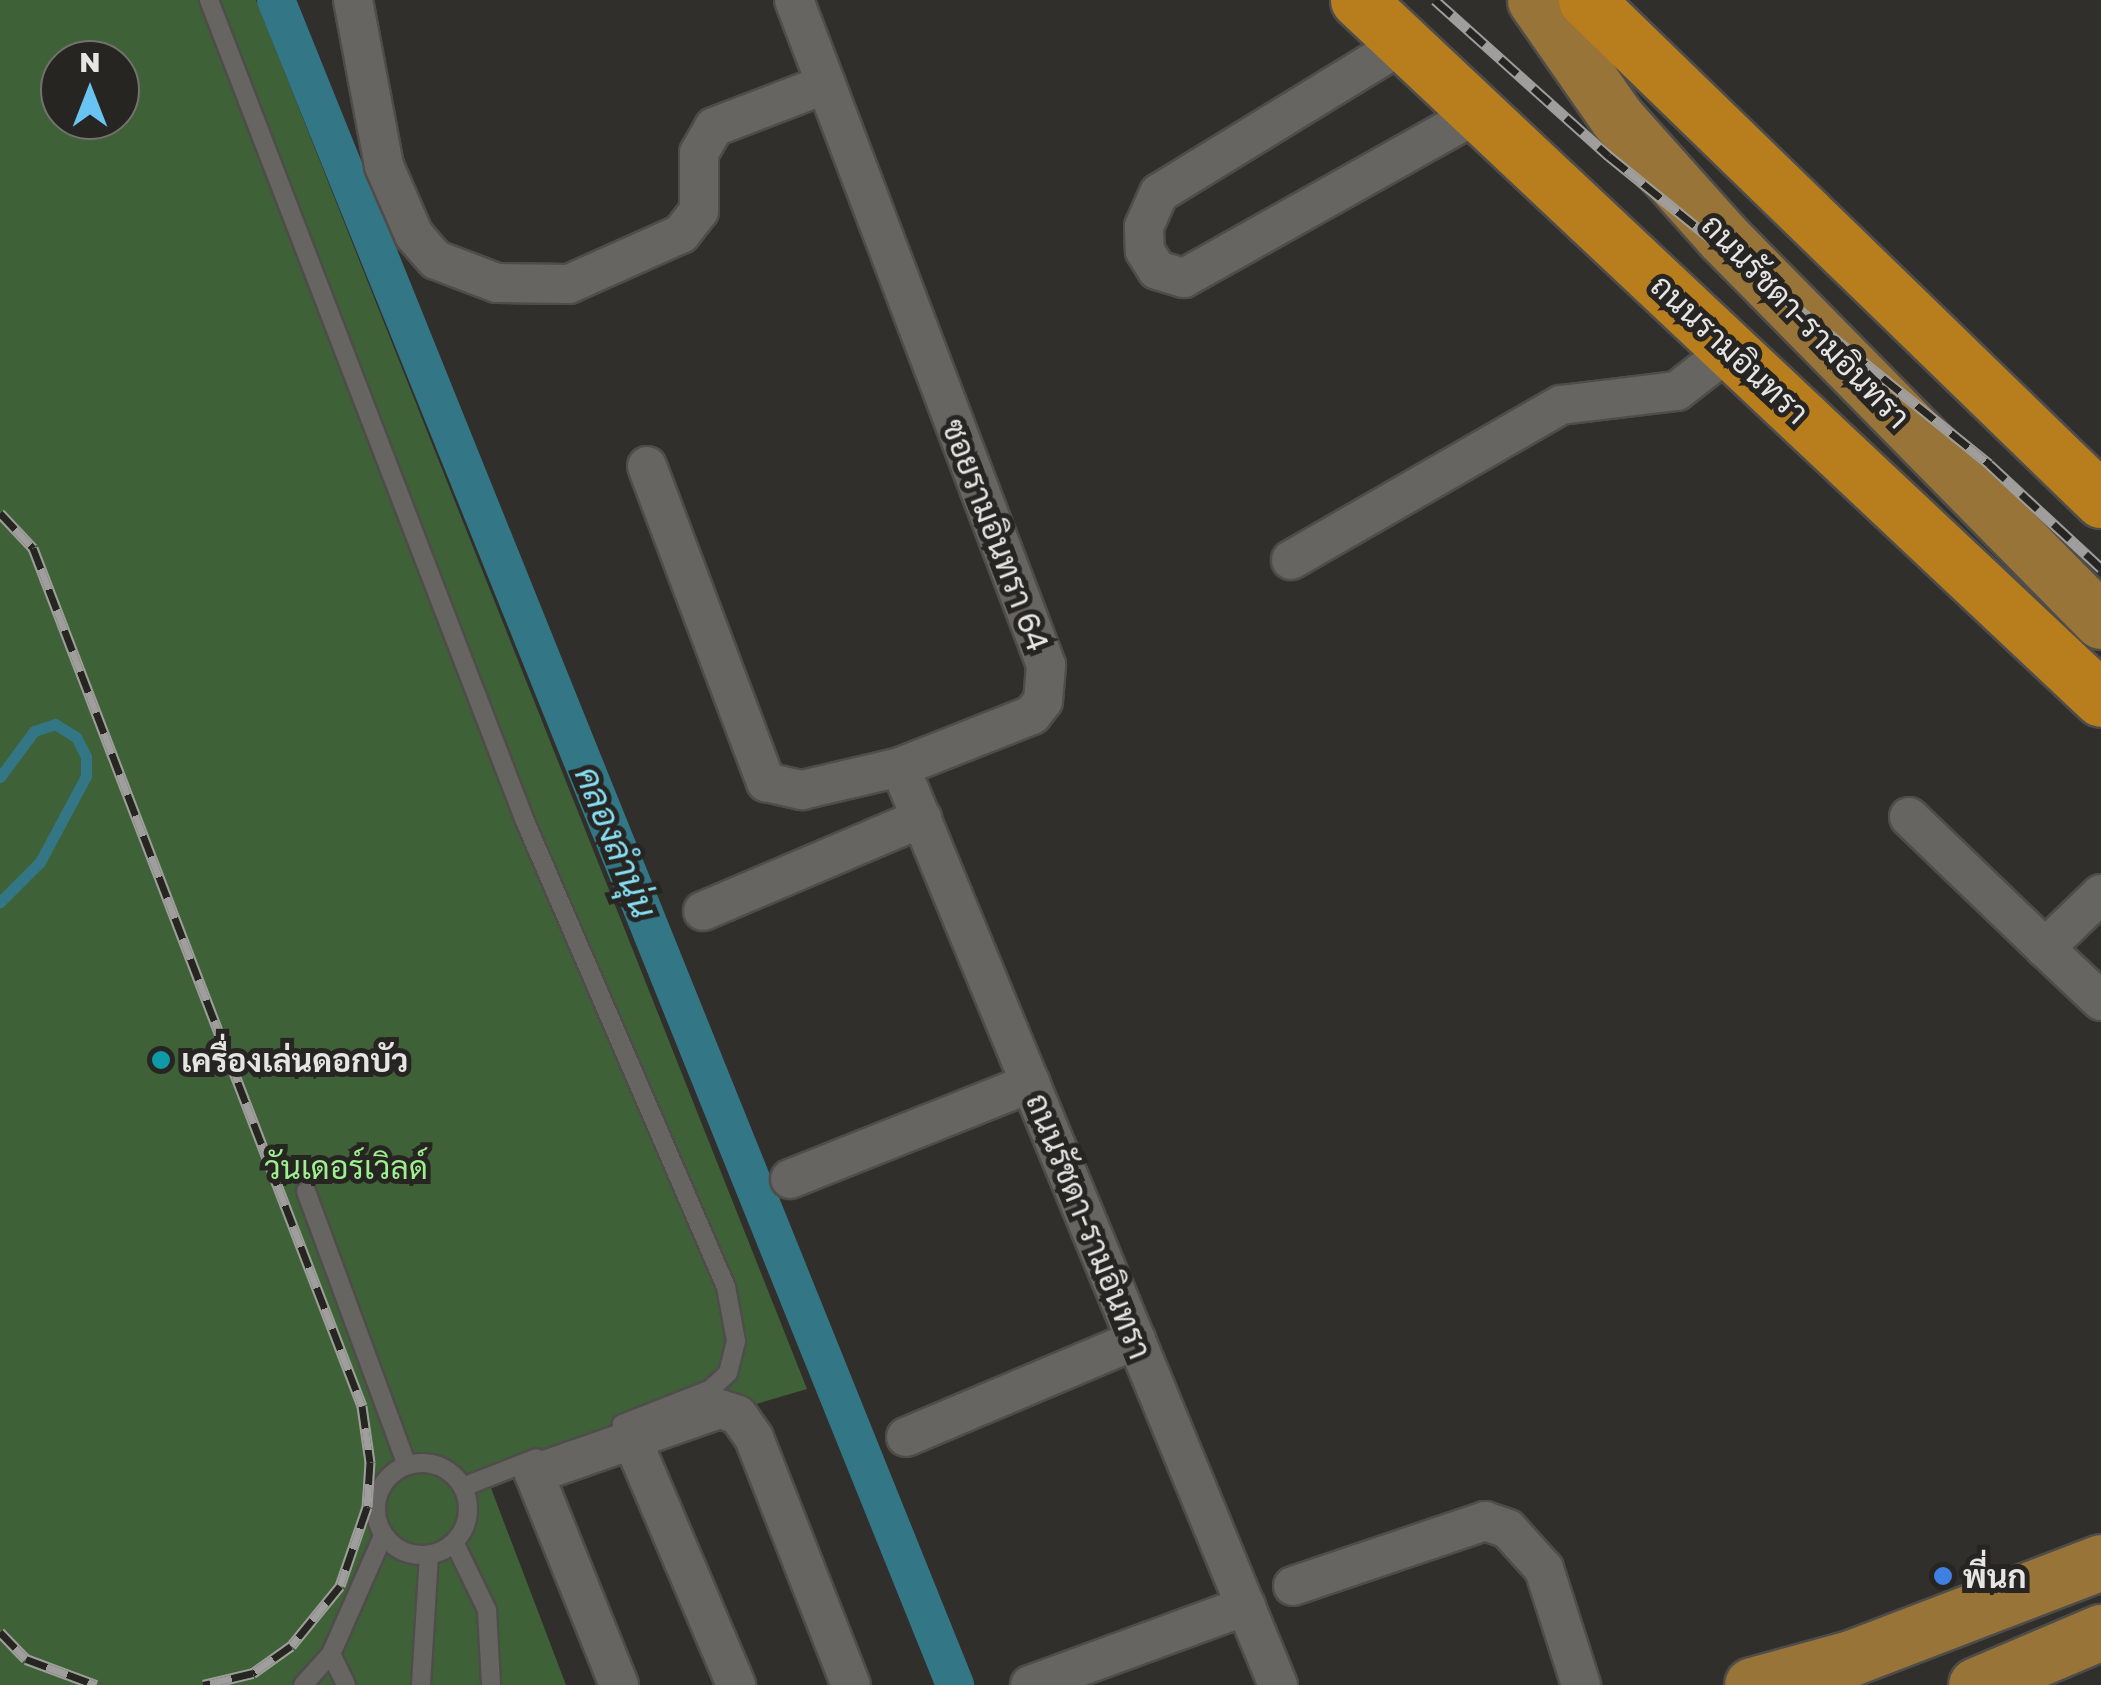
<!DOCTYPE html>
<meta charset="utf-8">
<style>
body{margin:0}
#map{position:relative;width:2101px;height:1685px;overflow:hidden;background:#312f2c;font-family:"Golos Text",Sarabun,sans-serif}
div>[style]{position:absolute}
.green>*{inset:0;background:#3e6137}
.stream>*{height:11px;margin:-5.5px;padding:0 5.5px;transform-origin:5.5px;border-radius:5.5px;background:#337786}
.canal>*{height:38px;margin:-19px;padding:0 19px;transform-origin:19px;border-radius:19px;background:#337786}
.roads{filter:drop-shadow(2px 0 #4e4d4a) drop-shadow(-2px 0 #4e4d4a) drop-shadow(0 2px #4e4d4a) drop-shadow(0 -2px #4e4d4a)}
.lane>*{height:18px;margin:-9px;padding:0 9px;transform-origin:9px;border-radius:9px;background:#676562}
.lane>.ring{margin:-9px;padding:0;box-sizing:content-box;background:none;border:18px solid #676562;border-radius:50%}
.street>*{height:38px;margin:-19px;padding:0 19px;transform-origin:19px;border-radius:19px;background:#676562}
.primary>*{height:55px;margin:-27.5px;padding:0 27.5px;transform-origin:27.5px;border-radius:27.5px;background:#987439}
.highway>*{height:55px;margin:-27.5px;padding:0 27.5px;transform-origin:27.5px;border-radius:27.5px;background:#b87e1e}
.rail>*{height:11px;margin-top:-5.5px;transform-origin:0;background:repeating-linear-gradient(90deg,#272522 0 22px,#9f9e9c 0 44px);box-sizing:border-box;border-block:2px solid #9f9e9c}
.dots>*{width:28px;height:28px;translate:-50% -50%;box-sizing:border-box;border:5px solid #272522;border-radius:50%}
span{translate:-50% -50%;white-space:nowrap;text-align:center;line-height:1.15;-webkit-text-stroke:10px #272522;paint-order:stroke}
.street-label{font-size:32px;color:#e6e5e3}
.poi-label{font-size:32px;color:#e6e5e3;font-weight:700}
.left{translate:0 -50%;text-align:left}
.park-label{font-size:32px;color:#9eef8f}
.water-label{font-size:35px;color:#86dff4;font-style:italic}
.north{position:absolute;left:40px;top:40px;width:100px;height:100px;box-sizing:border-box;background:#272522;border:2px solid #73726f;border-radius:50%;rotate:0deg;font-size:28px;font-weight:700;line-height:40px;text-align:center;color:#e6e5e3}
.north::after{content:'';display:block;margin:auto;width:35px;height:45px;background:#6ac3f1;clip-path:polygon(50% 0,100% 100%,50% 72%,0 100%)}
</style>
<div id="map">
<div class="green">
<div style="clip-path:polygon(evenodd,0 0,256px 0,807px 1389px,489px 1483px,566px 1685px,0 1685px,0 0,60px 60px,120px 60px,120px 120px,60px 120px,60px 60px)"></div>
</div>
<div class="stream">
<div style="left:0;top:777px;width:57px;rotate:-53.5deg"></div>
<div style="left:34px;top:731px;width:22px;rotate:-18deg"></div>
<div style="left:55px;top:724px;width:25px;rotate:32deg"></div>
<div style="left:76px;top:737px;width:22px;rotate:63deg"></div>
<div style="left:86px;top:757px;width:19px;rotate:90deg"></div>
<div style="left:86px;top:776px;width:98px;rotate:118.1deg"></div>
<div style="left:40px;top:862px;width:57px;rotate:135deg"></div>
</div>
<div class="canal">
<div style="left:276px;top:0;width:1817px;rotate:68.05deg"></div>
</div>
<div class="roads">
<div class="lane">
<div style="left:209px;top:0;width:880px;rotate:68.95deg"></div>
<div style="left:525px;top:821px;width:508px;rotate:66.67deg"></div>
<div style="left:726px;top:1287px;width:55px;rotate:79.5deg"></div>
<div style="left:736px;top:1341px;width:33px;rotate:104deg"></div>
<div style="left:728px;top:1373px;width:23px;rotate:137deg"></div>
<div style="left:711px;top:1389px;width:96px;rotate:158.5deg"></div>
<div style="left:306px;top:1191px;width:292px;rotate:69.8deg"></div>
<div class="ring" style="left:376px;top:1463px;width:74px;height:74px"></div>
<div style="left:463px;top:1487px;width:79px;rotate:-21.4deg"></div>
<div style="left:454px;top:1542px;width:76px;rotate:64.1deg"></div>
<div style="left:487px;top:1610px;width:75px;rotate:86.9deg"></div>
<div style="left:331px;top:1654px;width:34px;rotate:64deg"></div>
<div style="left:303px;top:1685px;width:42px;rotate:-47.9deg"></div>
<div style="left:331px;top:1654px;width:131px;rotate:-66.2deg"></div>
<div style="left:421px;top:1685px;width:130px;rotate:-86.5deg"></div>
</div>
<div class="street">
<div style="left:353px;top:0;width:169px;rotate:79.4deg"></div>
<div style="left:384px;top:166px;width:75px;rotate:66.5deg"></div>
<div style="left:414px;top:235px;width:33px;rotate:49deg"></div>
<div style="left:436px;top:260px;width:65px;rotate:20.7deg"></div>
<div style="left:497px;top:283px;width:72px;rotate:0.8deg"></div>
<div style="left:569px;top:284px;width:123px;rotate:-24.1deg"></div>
<div style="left:681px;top:234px;width:29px;rotate:-52deg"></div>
<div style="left:699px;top:211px;width:58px;rotate:-90deg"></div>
<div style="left:699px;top:153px;width:30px;rotate:-60deg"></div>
<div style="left:714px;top:127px;width:120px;rotate:-21deg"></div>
<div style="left:1404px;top:43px;width:287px;rotate:148.5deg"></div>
<div style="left:1159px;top:193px;width:37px;rotate:114deg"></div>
<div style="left:1144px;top:227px;width:24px;rotate:88deg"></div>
<div style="left:1145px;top:251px;width:22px;rotate:58deg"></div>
<div style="left:1157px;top:270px;width:28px;rotate:17deg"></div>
<div style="left:1184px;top:278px;width:337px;rotate:-29.3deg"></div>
<div style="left:647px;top:466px;width:338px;rotate:69.4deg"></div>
<div style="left:766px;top:782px;width:37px;rotate:13deg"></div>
<div style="left:802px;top:790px;width:101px;rotate:-13.2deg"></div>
<div style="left:900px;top:767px;width:142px;rotate:-21.5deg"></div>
<div style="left:1032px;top:715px;width:18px;rotate:-52deg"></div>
<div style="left:1043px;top:701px;width:36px;rotate:-85deg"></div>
<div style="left:1046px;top:665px;width:711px;rotate:-110.75deg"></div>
<div style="left:1291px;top:560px;width:311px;rotate:-29.9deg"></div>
<div style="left:1561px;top:405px;width:117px;rotate:-6.9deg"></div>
<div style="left:1677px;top:391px;width:68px;rotate:-37.9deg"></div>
<div style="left:900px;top:767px;width:993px;rotate:67.62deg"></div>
<div style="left:1909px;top:817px;width:189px;rotate:43.9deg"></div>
<div style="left:2101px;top:894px;width:78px;rotate:136deg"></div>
<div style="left:2045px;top:948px;width:77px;rotate:43.4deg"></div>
<div style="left:703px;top:911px;width:238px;rotate:-23deg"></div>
<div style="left:790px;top:1179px;width:259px;rotate:-21.7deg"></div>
<div style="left:630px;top:1435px;width:272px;rotate:67deg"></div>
<div style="left:906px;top:1437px;width:250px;rotate:-22.9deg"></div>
<div style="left:1293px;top:1586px;width:203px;rotate:-18.7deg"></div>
<div style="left:1485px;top:1521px;width:24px;rotate:19deg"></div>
<div style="left:1508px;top:1529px;width:54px;rotate:48deg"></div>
<div style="left:1544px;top:1569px;width:122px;rotate:72.3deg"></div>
<div style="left:619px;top:1685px;width:227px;rotate:-111.9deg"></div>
<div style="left:534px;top:1474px;width:197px;rotate:-19.3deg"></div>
<div style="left:720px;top:1409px;width:19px;rotate:18deg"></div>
<div style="left:738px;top:1415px;width:28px;rotate:55deg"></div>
<div style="left:754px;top:1438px;width:265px;rotate:68.6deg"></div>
<div style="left:1030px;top:1685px;width:230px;rotate:-20.1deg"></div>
</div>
<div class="primary">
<div style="left:1535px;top:0;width:144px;rotate:55.2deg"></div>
<div style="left:1617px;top:118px;width:159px;rotate:48.3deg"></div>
<div style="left:1723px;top:237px;width:539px;rotate:45.45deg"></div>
<div style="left:1752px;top:1685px;width:103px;rotate:-15.3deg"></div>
<div style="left:1851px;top:1658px;width:268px;rotate:-21deg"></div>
<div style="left:1976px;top:1685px;width:136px;rotate:-23deg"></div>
</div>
<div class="highway">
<div style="left:1358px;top:0;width:1020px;rotate:43.25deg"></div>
<div style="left:1586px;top:0;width:718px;rotate:44.15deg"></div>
</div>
</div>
<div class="rail">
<div style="left:1435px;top:0;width:234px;rotate:41.9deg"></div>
<div style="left:1609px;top:156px;width:489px;rotate:39deg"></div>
<div style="left:1989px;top:464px;width:153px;rotate:42.9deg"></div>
<div style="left:0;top:513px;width:48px;rotate:46.7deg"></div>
<div style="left:33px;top:548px;width:919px;rotate:69.02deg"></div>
<div style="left:362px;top:1406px;width:57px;rotate:81.9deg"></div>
<div style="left:370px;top:1462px;width:45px;rotate:93.8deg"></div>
<div style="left:367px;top:1507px;width:83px;rotate:108.9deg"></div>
<div style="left:340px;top:1586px;width:77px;rotate:129.2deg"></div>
<div style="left:291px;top:1646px;width:47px;rotate:144.6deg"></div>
<div style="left:253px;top:1673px;width:51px;rotate:166.5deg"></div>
<div style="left:0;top:1632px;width:37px;rotate:46deg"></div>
<div style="left:26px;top:1659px;width:75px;rotate:20.4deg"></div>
</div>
<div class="dots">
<div style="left:161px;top:1060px;background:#0f9aa8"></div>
<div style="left:1943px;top:1576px;background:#3f7fe0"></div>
</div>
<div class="street-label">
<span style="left:1806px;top:321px;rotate:46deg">ถนนรัชดา-รามอินทรา</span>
<span style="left:1730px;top:349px;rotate:43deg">ถนนรามอินทรา</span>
<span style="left:996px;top:535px;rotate:69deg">ซอยรามอินทรา 64</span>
<span style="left:1089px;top:1226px;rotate:68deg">ถนนรัชดา-รามอินทรา</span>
</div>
<div class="poi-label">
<span class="left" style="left:181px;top:1060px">เครื่องเล่นดอกบัว</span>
<span class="left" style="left:1963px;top:1576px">พี่นก</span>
</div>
<div class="park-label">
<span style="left:346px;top:1167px">วันเดอร์เวิลด์</span>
</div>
<div class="water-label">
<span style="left:616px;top:842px;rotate:68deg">คลองลำนุ่น</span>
</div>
<div class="north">N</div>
</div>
